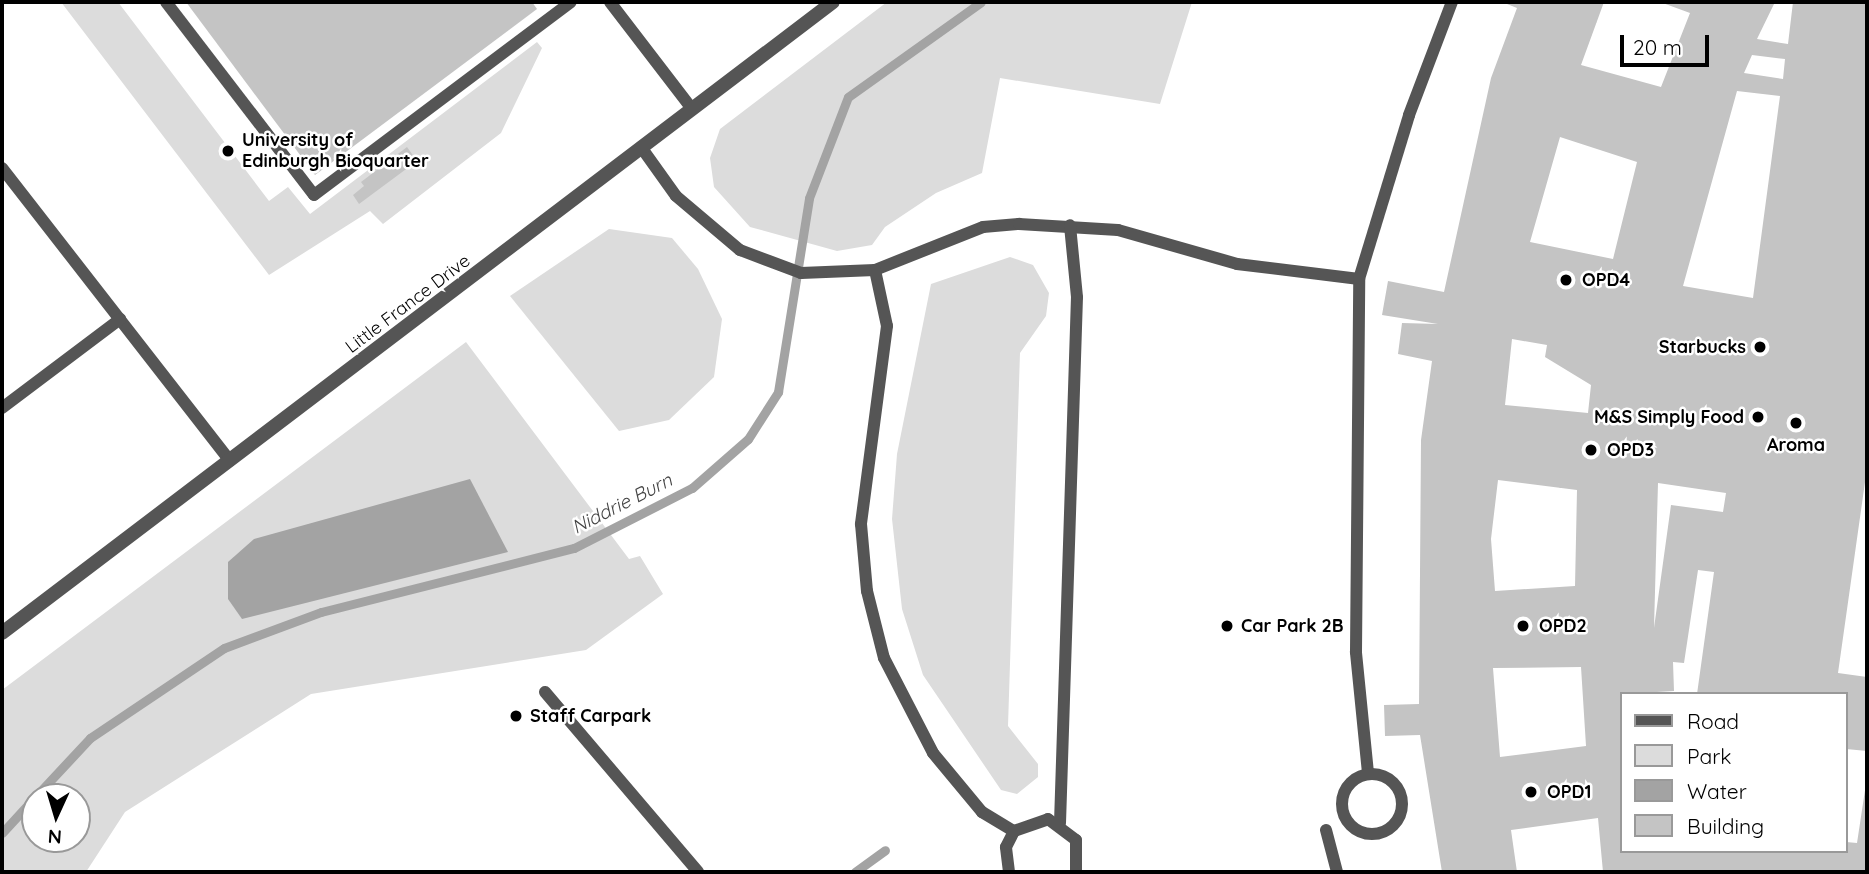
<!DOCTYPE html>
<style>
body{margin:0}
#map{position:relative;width:1869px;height:874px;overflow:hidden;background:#fff;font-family:Quicksand,sans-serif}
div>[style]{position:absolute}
.green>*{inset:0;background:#dcdcdc}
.water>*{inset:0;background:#a3a3a3}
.stream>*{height:9px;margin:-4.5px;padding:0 4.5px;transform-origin:4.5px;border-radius:4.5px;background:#a3a3a3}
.building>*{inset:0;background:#c4c4c4}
.lane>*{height:12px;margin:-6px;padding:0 6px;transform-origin:6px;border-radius:6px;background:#555}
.lane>.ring{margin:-6px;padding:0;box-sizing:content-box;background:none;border:12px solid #555;border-radius:50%}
.street>*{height:14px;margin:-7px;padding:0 7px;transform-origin:7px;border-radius:7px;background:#555}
.dots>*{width:19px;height:19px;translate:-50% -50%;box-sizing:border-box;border:4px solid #fff;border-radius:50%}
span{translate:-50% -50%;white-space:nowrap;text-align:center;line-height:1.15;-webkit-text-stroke:5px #fff;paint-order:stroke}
.poi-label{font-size:18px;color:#000;font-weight:700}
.left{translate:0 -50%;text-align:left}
.right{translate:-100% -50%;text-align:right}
.street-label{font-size:18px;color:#000}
.water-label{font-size:19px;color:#444;font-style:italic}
.frame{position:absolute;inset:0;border:4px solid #000;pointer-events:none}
.legend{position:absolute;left:1620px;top:692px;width:228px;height:161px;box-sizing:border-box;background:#fff;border:2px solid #999;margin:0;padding:9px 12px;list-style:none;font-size:21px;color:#000}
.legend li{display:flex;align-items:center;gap:14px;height:35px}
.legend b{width:35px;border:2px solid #999}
.north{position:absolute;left:21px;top:783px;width:70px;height:70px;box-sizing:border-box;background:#fff;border:2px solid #999;border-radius:50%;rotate:184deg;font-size:19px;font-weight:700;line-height:28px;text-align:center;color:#000}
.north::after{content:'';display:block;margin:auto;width:24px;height:32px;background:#000;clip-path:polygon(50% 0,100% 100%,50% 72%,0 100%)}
.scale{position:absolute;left:1620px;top:35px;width:89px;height:32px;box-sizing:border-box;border:4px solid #000;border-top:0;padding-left:9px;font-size:21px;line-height:24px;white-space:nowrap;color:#000;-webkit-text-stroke:5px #fff;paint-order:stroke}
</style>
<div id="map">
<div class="green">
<div style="clip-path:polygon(61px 2px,118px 2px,269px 201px,288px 187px,310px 214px,537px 42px,542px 48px,501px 133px,383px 224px,370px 211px,269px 275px)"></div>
<div style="clip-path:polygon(887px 2px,1192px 2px,1160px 104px,1000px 78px,982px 173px,936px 193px,885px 227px,872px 245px,837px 251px,750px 227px,714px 187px,710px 158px,720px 129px)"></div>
<div style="clip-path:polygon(609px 229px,672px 238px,698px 269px,722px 319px,714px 377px,669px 420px,619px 431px,510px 296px)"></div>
<div style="clip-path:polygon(1010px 257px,1033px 265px,1049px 293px,1046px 316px,1020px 353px,1008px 726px,1038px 764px,1038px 777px,1017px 794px,1001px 790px,923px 675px,902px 609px,892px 519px,897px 454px,931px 284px)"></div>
<div style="clip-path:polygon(evenodd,466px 342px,629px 559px,640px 556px,663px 594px,586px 650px,311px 694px,125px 812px,86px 872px,2px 872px,2px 690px,466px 342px,35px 797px,77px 797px,77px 839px,35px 839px,35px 797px)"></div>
</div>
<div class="water">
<div style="clip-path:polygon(470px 479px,508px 552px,242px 619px,228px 599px,228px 562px,254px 539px)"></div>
</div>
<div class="stream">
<div style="left:35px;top:797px;width:81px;rotate:-47deg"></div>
<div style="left:90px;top:738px;width:161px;rotate:-33.9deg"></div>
<div style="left:224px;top:648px;width:103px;rotate:-20.4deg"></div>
<div style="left:321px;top:612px;width:261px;rotate:-14.2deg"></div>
<div style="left:574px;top:548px;width:132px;rotate:-27deg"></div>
<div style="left:692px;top:488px;width:74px;rotate:-41.2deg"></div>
<div style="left:748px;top:439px;width:56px;rotate:-57.4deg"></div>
<div style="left:778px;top:392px;width:196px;rotate:-80.9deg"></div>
<div style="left:809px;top:198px;width:108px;rotate:-68.9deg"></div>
<div style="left:848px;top:97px;width:163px;rotate:-35.5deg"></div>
<div style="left:2px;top:833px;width:49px;rotate:-47.5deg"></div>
<div style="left:855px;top:872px;width:37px;rotate:-36deg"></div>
</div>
<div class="building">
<div style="clip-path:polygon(186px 2px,532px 2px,537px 9px,315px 175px)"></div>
<div style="clip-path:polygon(evenodd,1502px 2px,1604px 2px,1581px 65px,1661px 87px,1690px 13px,1660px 2px,1775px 2px,1757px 39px,1788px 44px,1793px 2px,1867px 2px,1867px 468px,1838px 673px,1867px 677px,1867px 751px,1846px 749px,1846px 694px,1697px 694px,1714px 572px,1698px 570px,1684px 663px,1673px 662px,1674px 691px,1622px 694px,1622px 851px,1846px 851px,1846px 842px,1857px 843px,1867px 777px,1867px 872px,1603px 872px,1598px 818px,1511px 830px,1517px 872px,1442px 872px,1420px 735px,1385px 736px,1384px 705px,1419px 704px,1421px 440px,1432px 361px,1398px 354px,1402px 323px,1438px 324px,1382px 315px,1388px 281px,1444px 292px,1491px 78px,1517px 8px,1502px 2px,1752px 55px,1785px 59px,1783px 79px,1744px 73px,1752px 55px,1502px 2px,1737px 91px,1780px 96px,1753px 298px,1683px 286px,1737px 91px,1502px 2px,1560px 137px,1637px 162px,1613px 259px,1530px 242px,1560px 137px,1502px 2px,1512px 339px,1547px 345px,1545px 357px,1591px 385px,1588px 413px,1505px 405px,1512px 339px,1502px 2px,1498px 480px,1577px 490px,1575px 586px,1495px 591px,1491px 539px,1498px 480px,1502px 2px,1658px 483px,1726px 493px,1723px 512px,1671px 505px,1654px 628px,1658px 483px,1502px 2px,1581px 667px,1586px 746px,1500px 757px,1493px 668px,1581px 667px)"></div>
<div style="clip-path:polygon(407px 147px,417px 161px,359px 204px,353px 195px,364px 186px,361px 182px)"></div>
</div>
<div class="lane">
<div style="left:166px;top:2px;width:243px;rotate:52.5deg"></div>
<div style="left:314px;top:195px;width:321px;rotate:-36.9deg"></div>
<div style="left:610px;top:2px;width:135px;rotate:52.5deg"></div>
<div style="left:641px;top:147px;width:60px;rotate:54.5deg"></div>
<div style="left:676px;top:196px;width:84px;rotate:40.2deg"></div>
<div style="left:740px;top:250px;width:65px;rotate:20.7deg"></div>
<div style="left:801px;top:273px;width:74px;rotate:-2.3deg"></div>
<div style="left:875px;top:270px;width:116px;rotate:-21.7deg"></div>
<div style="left:983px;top:227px;width:36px;rotate:-5deg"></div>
<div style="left:1019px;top:224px;width:99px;rotate:3.5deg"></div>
<div style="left:1118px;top:230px;width:124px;rotate:15.9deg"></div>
<div style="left:1237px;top:264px;width:123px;rotate:7deg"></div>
<div style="left:2px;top:168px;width:371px;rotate:52.1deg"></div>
<div style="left:875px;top:270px;width:57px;rotate:77.9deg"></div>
<div style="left:887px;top:326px;width:200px;rotate:97.5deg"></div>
<div style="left:861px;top:524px;width:67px;rotate:84.9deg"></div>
<div style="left:867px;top:591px;width:69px;rotate:75.8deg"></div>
<div style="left:884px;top:658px;width:107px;rotate:62.7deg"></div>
<div style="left:933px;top:753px;width:77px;rotate:50.3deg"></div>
<div style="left:982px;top:812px;width:37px;rotate:31deg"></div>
<div style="left:2px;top:408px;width:148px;rotate:-37deg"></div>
<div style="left:545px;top:692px;width:236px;rotate:49.6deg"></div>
<div style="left:1368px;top:773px;width:122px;rotate:-95.7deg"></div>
<div style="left:1356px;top:652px;width:373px;rotate:-89.5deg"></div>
<div style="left:1359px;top:279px;width:171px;rotate:-73deg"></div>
<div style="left:1409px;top:115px;width:121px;rotate:-69.2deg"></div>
<div class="ring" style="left:1342px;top:774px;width:48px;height:48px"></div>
<div style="left:1060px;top:823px;width:526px;rotate:-88.15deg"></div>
<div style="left:1077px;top:297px;width:72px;rotate:-95.6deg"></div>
<div style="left:1326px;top:830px;width:43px;rotate:75.3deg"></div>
<div style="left:1009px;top:872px;width:25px;rotate:-97deg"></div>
<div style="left:1006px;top:847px;width:18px;rotate:-63deg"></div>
<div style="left:1014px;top:831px;width:36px;rotate:-19deg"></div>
<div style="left:1048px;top:819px;width:35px;rotate:37deg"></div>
<div style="left:1076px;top:840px;width:32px;rotate:90deg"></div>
</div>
<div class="street">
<div style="left:2px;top:633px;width:1043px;rotate:-37.21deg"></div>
</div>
<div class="dots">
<div style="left:228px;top:151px;background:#000"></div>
<div style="left:1566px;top:280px;background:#000"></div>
<div style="left:1760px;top:347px;background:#000"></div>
<div style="left:1758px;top:417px;background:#000"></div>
<div style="left:1796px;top:423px;background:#000"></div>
<div style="left:1591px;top:450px;background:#000"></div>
<div style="left:1227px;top:626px;background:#000"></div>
<div style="left:1523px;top:626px;background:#000"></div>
<div style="left:516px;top:716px;background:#000"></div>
<div style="left:1531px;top:792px;background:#000"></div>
</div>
<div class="poi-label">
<span class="left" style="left:242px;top:151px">University of<br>Edinburgh Bioquarter</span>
<span class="left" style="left:1582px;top:280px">OPD4</span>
<span class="right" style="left:1746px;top:347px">Starbucks</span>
<span class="right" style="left:1744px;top:417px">M&amp;S Simply Food</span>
<span style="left:1796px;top:445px">Aroma</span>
<span class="left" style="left:1607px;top:450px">OPD3</span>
<span class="left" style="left:1241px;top:626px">Car Park 2B</span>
<span class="left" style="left:1539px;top:626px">OPD2</span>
<span class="left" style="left:530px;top:716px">Staff Carpark</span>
<span class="left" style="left:1547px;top:792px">OPD1</span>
</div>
<div class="street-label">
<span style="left:408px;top:304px;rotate:-37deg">Little France Drive</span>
</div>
<div class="water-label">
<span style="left:622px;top:504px;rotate:-27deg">Niddrie Burn</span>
</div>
<div class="frame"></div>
<ul class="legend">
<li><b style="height:9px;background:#555"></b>Road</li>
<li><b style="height:19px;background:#dcdcdc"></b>Park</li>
<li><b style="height:19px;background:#a3a3a3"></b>Water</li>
<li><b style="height:19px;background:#c4c4c4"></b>Building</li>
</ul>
<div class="north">N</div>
<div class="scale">20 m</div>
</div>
